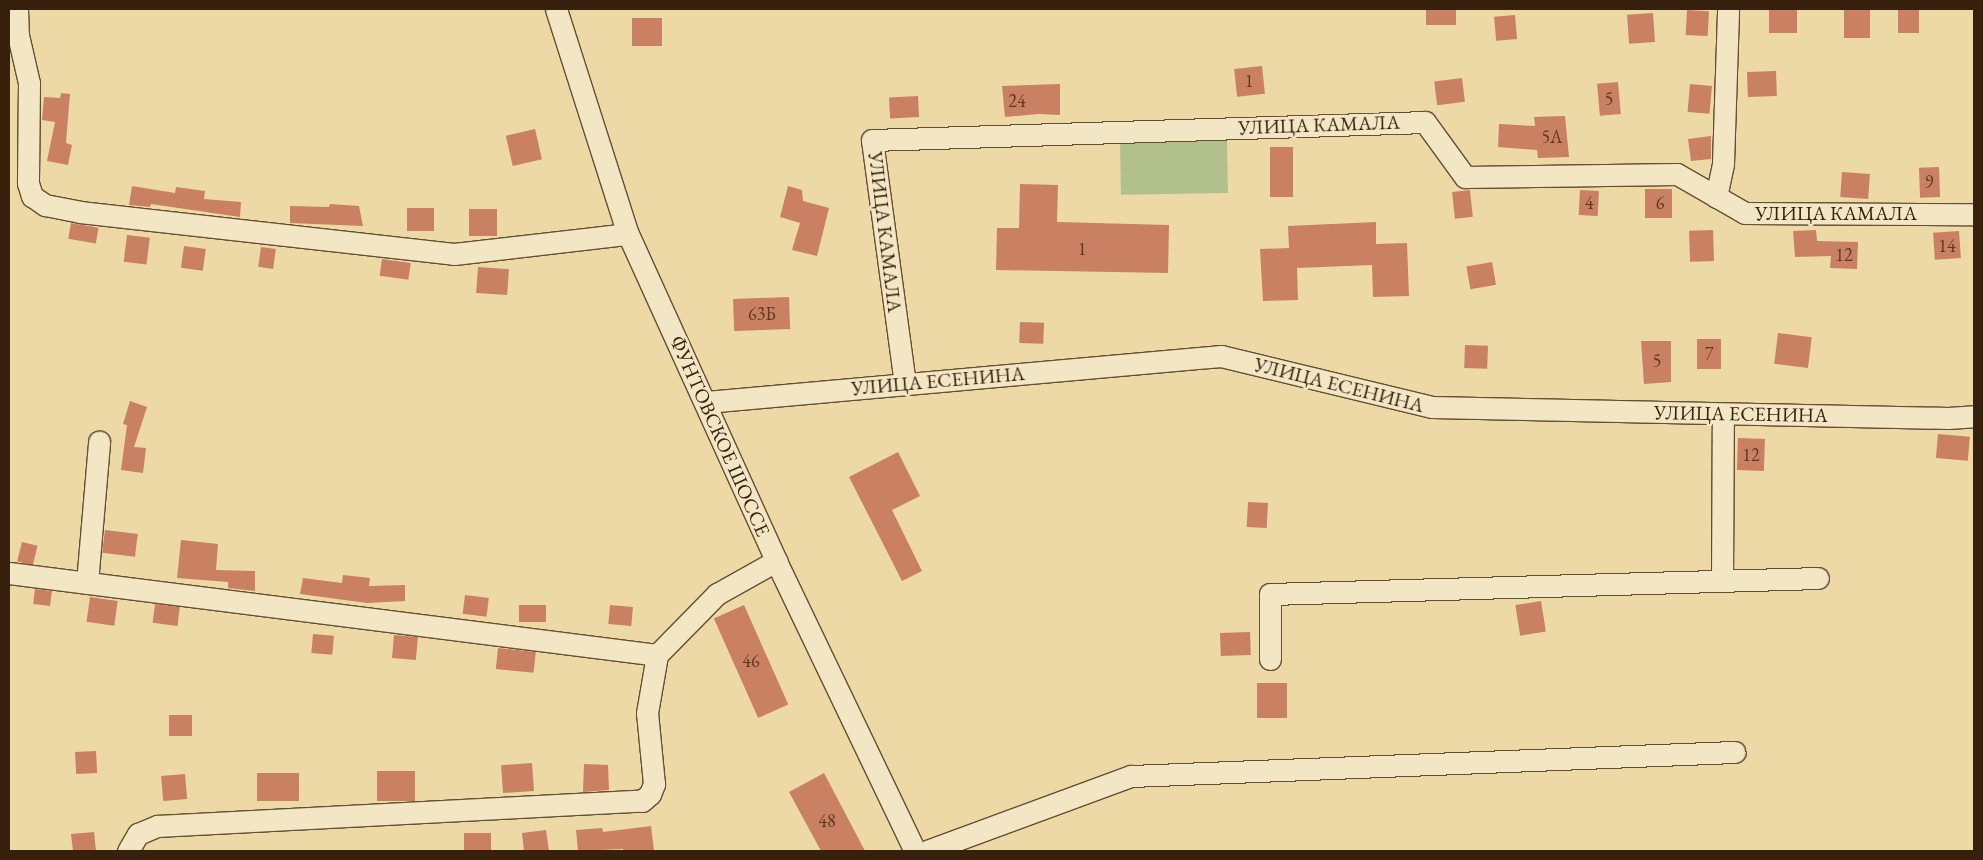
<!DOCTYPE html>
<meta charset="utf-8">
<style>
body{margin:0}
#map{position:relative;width:1983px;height:860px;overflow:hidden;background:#ecd9a6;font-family:"EB Garamond",serif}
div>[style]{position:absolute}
.green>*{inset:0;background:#b1c08c;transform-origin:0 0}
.building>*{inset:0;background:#c98063;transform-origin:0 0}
.roads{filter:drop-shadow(1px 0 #644f32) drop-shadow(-1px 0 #644f32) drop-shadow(0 1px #644f32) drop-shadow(0 -1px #644f32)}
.minor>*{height:21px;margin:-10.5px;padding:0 10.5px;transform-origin:10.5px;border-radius:10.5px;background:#f3e6c5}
span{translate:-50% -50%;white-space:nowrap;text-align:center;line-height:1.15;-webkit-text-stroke:5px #f3e6c5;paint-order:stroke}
.number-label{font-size:18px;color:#5c3922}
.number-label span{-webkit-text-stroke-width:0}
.street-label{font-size:20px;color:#37210c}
.frame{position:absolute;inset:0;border:10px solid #37210c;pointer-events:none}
</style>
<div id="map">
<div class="green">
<div style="left:1227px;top:140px;width:53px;height:107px;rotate:89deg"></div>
</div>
<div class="building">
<div style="left:1426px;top:9px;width:30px;height:16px"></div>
<div style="left:1769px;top:9px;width:28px;height:24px"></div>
<div style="left:1844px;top:9px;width:26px;height:29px"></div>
<div style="left:1898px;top:9px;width:21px;height:24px"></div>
<div style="left:1687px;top:10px;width:22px;height:25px;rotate:3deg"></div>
<div style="left:1653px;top:13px;width:29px;height:26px;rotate:86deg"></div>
<div style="left:1515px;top:15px;width:24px;height:21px;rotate:85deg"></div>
<div style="left:632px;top:18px;width:30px;height:28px"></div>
<div style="left:1262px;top:66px;width:28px;height:28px;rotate:84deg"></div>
<div style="left:1776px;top:71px;width:25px;height:29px;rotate:88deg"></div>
<div style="left:1462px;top:78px;width:24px;height:28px;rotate:83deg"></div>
<div style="left:1618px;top:82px;width:32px;height:21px;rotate:85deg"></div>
<div style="clip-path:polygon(1060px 84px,1060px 115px,1039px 114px,1005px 117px,1002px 86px)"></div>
<div style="left:1690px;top:84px;width:22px;height:28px;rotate:5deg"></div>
<div style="clip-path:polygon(61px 93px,70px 94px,66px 143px,72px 145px,68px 165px,47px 161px,55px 122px,42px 120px,44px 97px,60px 98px)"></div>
<div style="left:918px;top:96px;width:21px;height:29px;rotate:87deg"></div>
<div style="clip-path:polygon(1565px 116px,1569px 157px,1538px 158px,1537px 150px,1498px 147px,1499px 124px,1535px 126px,1534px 117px)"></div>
<div style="left:535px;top:129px;width:31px;height:30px;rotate:77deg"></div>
<div style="clip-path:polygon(1711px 136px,1711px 159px,1691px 161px,1688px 139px)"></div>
<div style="left:1270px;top:147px;width:23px;height:50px"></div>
<div style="left:1939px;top:167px;width:30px;height:20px;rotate:88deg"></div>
<div style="left:1842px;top:172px;width:28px;height:25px;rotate:4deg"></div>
<div style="clip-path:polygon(1020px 184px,1058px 185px,1057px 222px,1169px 225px,1168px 273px,996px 270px,997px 228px,1019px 228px)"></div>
<div style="clip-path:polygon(132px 186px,175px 193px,176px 187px,205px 191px,204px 199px,241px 202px,240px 217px,151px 204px,150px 207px,129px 205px)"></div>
<div style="clip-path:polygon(788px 186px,802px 190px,803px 201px,829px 208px,817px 256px,792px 250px,800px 223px,780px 217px)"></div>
<div style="left:1645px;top:189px;width:27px;height:29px"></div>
<div style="left:1470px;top:190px;width:27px;height:18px;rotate:84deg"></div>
<div style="left:1580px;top:190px;width:19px;height:25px;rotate:3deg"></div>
<div style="clip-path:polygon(330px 204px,359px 206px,363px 226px,290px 223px,290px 206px,329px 207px)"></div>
<div style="left:407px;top:208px;width:27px;height:23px"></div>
<div style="left:469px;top:209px;width:28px;height:27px"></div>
<div style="clip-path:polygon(1376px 222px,1376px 244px,1407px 243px,1409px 296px,1373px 297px,1372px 265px,1297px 268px,1298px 300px,1263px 301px,1260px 249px,1289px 248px,1288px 226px)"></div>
<div style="left:71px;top:223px;width:28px;height:16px;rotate:10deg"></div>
<div style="left:1713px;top:230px;width:31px;height:24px;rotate:88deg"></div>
<div style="clip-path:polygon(1816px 230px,1817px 241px,1858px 242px,1857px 269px,1830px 268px,1831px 256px,1795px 257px,1793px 231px)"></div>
<div style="left:1959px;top:231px;width:27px;height:26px;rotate:86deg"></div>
<div style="left:127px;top:235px;width:23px;height:27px;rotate:7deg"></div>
<div style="left:184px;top:246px;width:22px;height:22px;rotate:8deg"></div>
<div style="left:261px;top:247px;width:15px;height:20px;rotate:8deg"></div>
<div style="left:382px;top:259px;width:29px;height:17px;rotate:8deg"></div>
<div style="left:1492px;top:262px;width:23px;height:26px;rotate:80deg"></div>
<div style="left:478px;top:267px;width:31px;height:26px;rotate:4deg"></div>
<div style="left:789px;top:297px;width:32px;height:56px;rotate:88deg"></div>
<div style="left:1020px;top:322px;width:24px;height:21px;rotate:2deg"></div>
<div style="left:1778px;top:333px;width:34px;height:31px;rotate:7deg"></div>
<div style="left:1697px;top:339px;width:24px;height:30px"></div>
<div style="clip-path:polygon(1641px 341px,1671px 341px,1671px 382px,1644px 384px)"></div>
<div style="left:1465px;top:345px;width:23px;height:23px;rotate:2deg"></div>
<div style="clip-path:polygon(130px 401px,147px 407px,134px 447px,146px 448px,143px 473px,121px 470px,127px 425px,123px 424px)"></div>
<div style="left:1938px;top:434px;width:32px;height:24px;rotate:5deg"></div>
<div style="left:1738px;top:438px;width:27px;height:32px;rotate:2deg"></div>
<div style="clip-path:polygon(898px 452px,920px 496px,892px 510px,922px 571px,902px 581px,849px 477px)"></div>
<div style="left:1248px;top:502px;width:20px;height:25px;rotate:3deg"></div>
<div style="left:105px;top:530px;width:33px;height:23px;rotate:7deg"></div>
<div style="clip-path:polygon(181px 540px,218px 544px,216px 570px,255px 571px,255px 591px,228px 588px,228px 582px,177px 578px)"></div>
<div style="left:22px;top:542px;width:16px;height:20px;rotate:14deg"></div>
<div style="clip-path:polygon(343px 575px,370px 578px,369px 586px,405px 585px,405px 601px,367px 603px,300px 594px,303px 578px,342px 583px)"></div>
<div style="left:35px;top:589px;width:17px;height:15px;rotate:7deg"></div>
<div style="left:465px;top:595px;width:24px;height:19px;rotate:7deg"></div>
<div style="left:90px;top:597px;width:28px;height:25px;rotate:8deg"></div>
<div style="left:1541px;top:601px;width:31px;height:26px;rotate:81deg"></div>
<div style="left:155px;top:604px;width:25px;height:19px;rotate:7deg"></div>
<div style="left:519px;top:605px;width:27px;height:17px"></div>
<div style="left:610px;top:605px;width:23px;height:19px;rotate:5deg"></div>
<div style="left:744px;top:605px;width:109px;height:33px;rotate:66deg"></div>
<div style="left:1250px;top:632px;width:23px;height:30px;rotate:88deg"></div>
<div style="left:313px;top:634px;width:21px;height:19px;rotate:5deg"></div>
<div style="left:394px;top:635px;width:24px;height:23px;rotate:5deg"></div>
<div style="left:498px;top:648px;width:38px;height:21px;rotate:6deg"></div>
<div style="left:1257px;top:683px;width:30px;height:35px"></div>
<div style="left:169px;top:715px;width:23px;height:21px"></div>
<div style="left:96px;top:751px;width:22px;height:21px;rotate:87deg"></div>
<div style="left:532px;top:763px;width:28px;height:31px;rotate:86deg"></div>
<div style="clip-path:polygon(584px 764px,608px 765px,609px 790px,583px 792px)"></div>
<div style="left:377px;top:771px;width:38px;height:30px"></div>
<div style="left:299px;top:773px;width:28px;height:42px;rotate:90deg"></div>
<div style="clip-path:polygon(824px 773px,865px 851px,821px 851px,789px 792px)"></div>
<div style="left:185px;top:774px;width:25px;height:24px;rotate:85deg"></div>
<div style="clip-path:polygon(651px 826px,654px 851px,623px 851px,623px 849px,578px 851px,576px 830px,602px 828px,603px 832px)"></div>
<div style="clip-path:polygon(546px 830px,549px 851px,524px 851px,522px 833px)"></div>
<div style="clip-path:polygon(94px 832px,96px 851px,73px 851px,71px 834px)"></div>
<div style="left:464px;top:833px;width:27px;height:18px"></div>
</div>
<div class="roads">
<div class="minor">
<div style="left:17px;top:9px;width:26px;rotate:88deg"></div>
<div style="left:18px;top:35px;width:49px;rotate:77.1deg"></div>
<div style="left:29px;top:83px;width:100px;rotate:90.6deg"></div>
<div style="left:28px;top:183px;width:14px;rotate:73deg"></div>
<div style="left:32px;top:196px;width:16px;rotate:35deg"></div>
<div style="left:45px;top:205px;width:36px;rotate:11deg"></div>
<div style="left:80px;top:212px;width:376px;rotate:6.4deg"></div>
<div style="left:454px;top:254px;width:175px;rotate:-6.6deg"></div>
<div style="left:556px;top:9px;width:236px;rotate:72.3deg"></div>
<div style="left:628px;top:234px;width:359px;rotate:65.6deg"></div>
<div style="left:776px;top:561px;width:322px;rotate:64.4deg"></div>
<div style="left:1716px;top:197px;width:35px;rotate:-78deg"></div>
<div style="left:1723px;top:163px;width:154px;rotate:-88.1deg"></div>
<div style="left:905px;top:384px;width:246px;rotate:-97.7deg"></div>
<div style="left:872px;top:140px;width:553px;rotate:-1.86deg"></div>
<div style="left:1425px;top:122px;width:68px;rotate:54deg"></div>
<div style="left:1465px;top:177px;width:212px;rotate:-0.8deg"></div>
<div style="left:1677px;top:174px;width:78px;rotate:29.8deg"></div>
<div style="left:1745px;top:213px;width:229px;rotate:0.3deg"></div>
<div style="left:706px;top:402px;width:517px;rotate:-5.1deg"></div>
<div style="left:1221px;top:356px;width:217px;rotate:13.6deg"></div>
<div style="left:1432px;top:407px;width:516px;rotate:1.22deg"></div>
<div style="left:1948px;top:418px;width:26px;rotate:-4deg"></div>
<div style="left:9px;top:573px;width:653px;rotate:7.21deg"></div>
<div style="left:657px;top:655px;width:86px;rotate:-45.5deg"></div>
<div style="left:717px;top:594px;width:68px;rotate:-29.2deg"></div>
<div style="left:1722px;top:581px;width:167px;rotate:-89.7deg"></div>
<div style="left:87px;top:583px;width:142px;rotate:-85.1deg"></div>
<div style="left:1270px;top:659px;width:65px;rotate:-90deg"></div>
<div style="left:1270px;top:594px;width:548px;rotate:-1.67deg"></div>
<div style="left:128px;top:851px;width:20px;rotate:-60deg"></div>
<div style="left:138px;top:834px;width:21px;rotate:-23deg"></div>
<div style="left:157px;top:826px;width:486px;rotate:-3deg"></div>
<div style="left:642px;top:801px;width:11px;rotate:-41deg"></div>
<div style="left:650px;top:794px;width:11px;rotate:-68deg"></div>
<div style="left:654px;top:784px;width:71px;rotate:-95.6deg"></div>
<div style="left:647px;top:713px;width:59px;rotate:-80.2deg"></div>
<div style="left:927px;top:851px;width:217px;rotate:-20.2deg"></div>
<div style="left:1131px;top:776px;width:604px;rotate:-2.28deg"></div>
</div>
</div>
<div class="number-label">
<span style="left:1249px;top:81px">1</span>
<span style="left:1609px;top:99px">5</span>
<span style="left:1017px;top:101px">24</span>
<span style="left:1552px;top:137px">5А</span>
<span style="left:1929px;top:182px">9</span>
<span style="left:1589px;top:203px">4</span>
<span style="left:1660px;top:203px">6</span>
<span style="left:1947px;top:246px">14</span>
<span style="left:1082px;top:249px">1</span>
<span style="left:1844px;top:255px">12</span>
<span style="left:762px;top:314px">63Б</span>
<span style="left:1709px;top:354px">7</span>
<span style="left:1657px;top:361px">5</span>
<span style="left:1751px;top:455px">12</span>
<span style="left:751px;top:661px">46</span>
<span style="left:827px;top:821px">48</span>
</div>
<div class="street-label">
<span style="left:1319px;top:125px;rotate:-2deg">УЛИЦА КАМАЛА</span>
<span style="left:1836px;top:213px">УЛИЦА КАМАЛА</span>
<span style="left:885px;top:232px;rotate:83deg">УЛИЦА КАМАЛА</span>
<span style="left:938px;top:381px;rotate:-5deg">УЛИЦА ЕСЕНИНА</span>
<span style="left:1339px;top:385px;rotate:14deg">УЛИЦА ЕСЕНИНА</span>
<span style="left:1741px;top:414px;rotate:1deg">УЛИЦА ЕСЕНИНА</span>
<span style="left:720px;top:436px;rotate:66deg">ФУНТОВСКОЕ ШОССЕ</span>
</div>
<div class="frame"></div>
</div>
